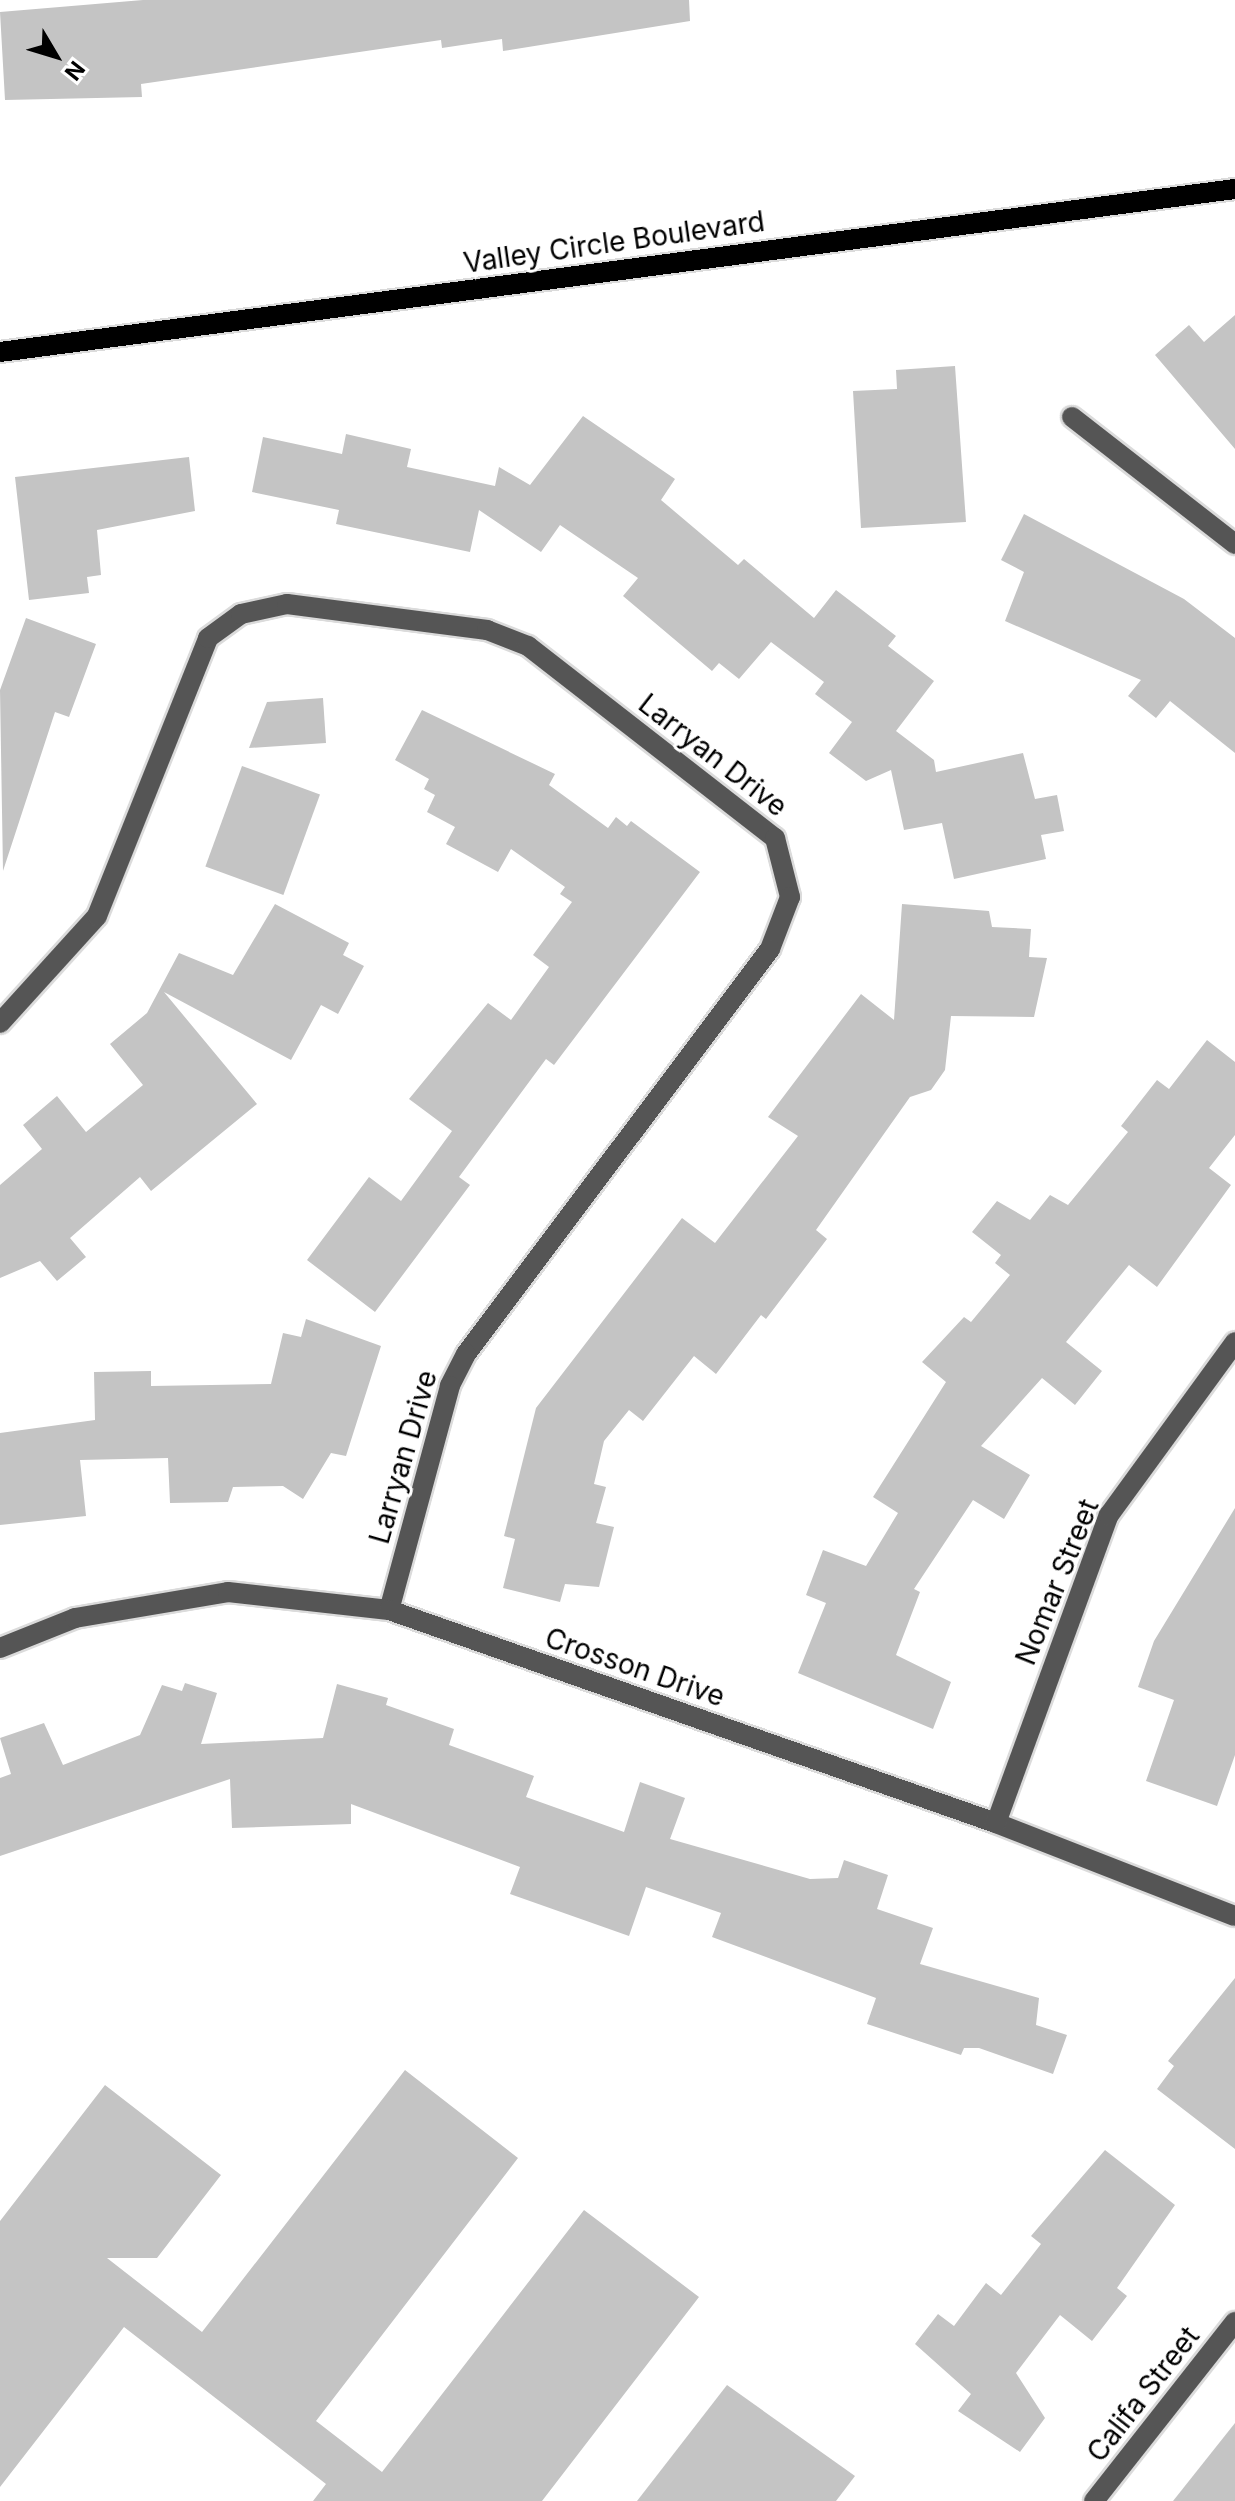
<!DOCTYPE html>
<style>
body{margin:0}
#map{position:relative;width:1235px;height:2501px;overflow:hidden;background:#fff;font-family:Inter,sans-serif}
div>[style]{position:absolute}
.building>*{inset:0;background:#c4c4c4;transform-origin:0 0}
.roads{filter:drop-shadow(2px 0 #dbdbdb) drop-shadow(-2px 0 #dbdbdb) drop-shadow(0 2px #dbdbdb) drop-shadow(0 -2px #dbdbdb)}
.minor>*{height:20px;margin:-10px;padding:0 10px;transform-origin:10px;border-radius:10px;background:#555}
.major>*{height:20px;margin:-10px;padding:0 10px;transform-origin:10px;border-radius:10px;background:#000}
span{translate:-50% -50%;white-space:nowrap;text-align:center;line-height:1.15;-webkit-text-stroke:6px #fff;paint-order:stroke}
.street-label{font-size:28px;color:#000}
.north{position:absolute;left:16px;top:16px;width:80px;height:80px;-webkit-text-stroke:6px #fff;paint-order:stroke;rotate:128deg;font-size:22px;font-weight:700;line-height:32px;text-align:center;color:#000}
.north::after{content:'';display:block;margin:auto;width:28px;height:36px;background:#000;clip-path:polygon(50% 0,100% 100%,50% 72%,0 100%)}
</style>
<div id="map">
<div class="building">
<div style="clip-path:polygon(143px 0,689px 0,690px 21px,503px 51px,502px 39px,442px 48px,441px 40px,141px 84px,142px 97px,5px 100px,0 12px)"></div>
<div style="clip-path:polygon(1235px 315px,1235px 449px,1155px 355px,1189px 325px,1204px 342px)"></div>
<div style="clip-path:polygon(955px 366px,966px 522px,861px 528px,853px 391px,897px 389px,896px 370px)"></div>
<div style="clip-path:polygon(583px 416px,675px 479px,661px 500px,738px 565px,744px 559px,814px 618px,836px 590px,896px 636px,888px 646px,934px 681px,896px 731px,934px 760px,936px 772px,1023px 753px,1035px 799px,1057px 795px,1064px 831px,1041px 835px,1046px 859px,954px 879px,942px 823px,904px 830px,891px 770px,866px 781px,829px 753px,852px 722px,815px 694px,824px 682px,771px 642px,739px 679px,719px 663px,712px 671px,623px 596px,638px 578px,560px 525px,541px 552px,479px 510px,470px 552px,336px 524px,339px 510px,252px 492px,263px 437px,342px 454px,346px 434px,411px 449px,407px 467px,495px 486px,499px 467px,530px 485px)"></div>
<div style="clip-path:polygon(189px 457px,195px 511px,97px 530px,101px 575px,87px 577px,89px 593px,29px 600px,15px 477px)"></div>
<div style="clip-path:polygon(1024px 514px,1184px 599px,1235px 638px,1235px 753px,1170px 701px,1156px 718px,1128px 696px,1141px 680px,1005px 621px,1024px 572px,1001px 560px)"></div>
<div style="clip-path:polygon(26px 618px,96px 644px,69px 717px,55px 712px,3px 871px,0 690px)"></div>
<div style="clip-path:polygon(323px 698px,326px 743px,249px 748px,267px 702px)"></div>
<div style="clip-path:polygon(422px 710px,555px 774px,549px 785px,608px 828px,616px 817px,627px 826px,631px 821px,700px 872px,554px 1065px,546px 1059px,459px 1177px,470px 1185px,375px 1312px,307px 1260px,369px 1177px,401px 1201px,452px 1131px,409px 1099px,488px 1003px,511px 1020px,549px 967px,533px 955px,572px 902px,560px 894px,565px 887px,511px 849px,498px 872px,446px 844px,455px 827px,427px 812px,435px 795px,424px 789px,429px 779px,395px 760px)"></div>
<div style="left:242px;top:766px;width:83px;height:107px;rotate:20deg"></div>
<div style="clip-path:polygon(275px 904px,349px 943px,343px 955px,364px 966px,338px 1014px,321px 1005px,291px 1060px,164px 992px,257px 1104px,151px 1191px,140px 1177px,70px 1238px,86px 1257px,57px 1281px,40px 1261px,0 1278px,0 1185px,42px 1149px,23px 1125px,57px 1096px,86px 1132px,143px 1085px,110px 1044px,147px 1013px,179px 953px,233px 975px)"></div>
<div style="clip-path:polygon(902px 904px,989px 911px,992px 927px,1031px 929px,1029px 957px,1047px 958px,1034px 1017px,951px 1016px,945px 1070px,931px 1090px,910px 1097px,816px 1230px,827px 1239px,766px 1319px,761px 1315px,716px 1374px,694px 1356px,643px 1421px,629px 1410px,604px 1441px,594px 1484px,606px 1487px,596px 1523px,614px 1527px,599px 1587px,565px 1584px,560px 1602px,503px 1588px,515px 1539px,504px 1536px,536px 1408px,682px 1218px,715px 1243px,798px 1136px,768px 1117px,861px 994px,894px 1020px)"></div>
<div style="clip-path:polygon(1207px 1040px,1235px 1062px,1235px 1135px,1209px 1168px,1231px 1185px,1157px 1287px,1129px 1265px,1066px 1342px,1102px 1371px,1075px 1405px,1042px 1378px,981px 1446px,1030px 1475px,1004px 1519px,973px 1500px,914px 1589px,920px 1592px,896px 1655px,951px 1682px,933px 1729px,798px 1673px,826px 1603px,806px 1595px,823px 1550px,866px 1566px,898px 1513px,873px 1497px,946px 1382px,922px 1362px,964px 1317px,971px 1322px,1010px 1275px,995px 1263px,1001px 1255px,972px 1232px,997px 1201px,1030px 1220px,1050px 1195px,1068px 1205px,1128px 1132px,1121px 1126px,1157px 1080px,1169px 1089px)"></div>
<div style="clip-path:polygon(306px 1319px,381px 1346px,346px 1456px,331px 1453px,303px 1499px,283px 1486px,233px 1487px,228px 1502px,170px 1503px,168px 1458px,80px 1460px,86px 1516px,0 1525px,0 1433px,95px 1420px,94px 1372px,151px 1371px,151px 1386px,271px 1384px,283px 1333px,301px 1337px)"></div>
<div style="clip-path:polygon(1235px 1508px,1235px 1755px,1217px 1806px,1146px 1781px,1174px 1700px,1138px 1687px,1154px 1641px)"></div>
<div style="clip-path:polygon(185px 1683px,217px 1693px,201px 1744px,323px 1738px,337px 1684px,388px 1698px,386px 1705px,454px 1729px,449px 1745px,534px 1776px,526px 1797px,624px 1832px,640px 1782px,685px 1798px,670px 1839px,810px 1879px,838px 1878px,844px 1860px,888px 1875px,877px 1909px,933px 1928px,920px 1964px,1039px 1998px,1036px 2025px,1067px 2035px,1053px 2074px,979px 2048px,964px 2048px,961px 2055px,867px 2024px,876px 1998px,712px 1937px,721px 1913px,646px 1887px,629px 1936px,510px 1894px,520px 1867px,351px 1804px,351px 1824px,232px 1828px,230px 1779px,0 1856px,0 1778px,11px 1774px,0 1738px,44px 1723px,63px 1765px,140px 1735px,162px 1685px,182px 1691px)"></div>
<div style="clip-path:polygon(1235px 1978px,1235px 2149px,1157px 2089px,1174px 2066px,1168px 2061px)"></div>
<div style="clip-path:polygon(405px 2070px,518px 2158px,316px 2421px,382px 2472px,584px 2210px,699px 2297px,542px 2501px,313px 2501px,326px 2484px,124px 2327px,0 2487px,0 2221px,105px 2085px,221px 2175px,157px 2258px,107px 2258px,202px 2332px)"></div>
<div style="clip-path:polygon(1105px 2150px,1175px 2205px,1117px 2288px,1127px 2296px,1092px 2341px,1060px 2315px,1016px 2373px,1045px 2418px,1020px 2452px,958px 2411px,971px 2394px,915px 2344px,938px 2314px,954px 2326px,986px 2283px,1001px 2295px,1041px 2244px,1031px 2236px)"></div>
<div style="clip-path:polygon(727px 2385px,855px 2476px,836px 2501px,637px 2501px)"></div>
<div style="clip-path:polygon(1235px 2423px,1235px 2501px,1173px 2501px)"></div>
</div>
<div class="roads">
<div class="minor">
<div style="left:1072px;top:417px;width:207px;rotate:37.9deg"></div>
<div style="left:0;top:1023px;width:144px;rotate:-47.8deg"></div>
<div style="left:97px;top:916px;width:299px;rotate:-68.2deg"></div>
<div style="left:208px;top:638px;width:41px;rotate:-36deg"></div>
<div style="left:241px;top:614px;width:47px;rotate:-12.3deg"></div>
<div style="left:287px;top:604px;width:202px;rotate:7.4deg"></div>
<div style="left:487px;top:630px;width:44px;rotate:21.3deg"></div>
<div style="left:528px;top:646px;width:313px;rotate:37.9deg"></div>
<div style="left:775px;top:838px;width:61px;rotate:75.7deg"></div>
<div style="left:790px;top:897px;width:56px;rotate:111deg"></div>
<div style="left:770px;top:949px;width:506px;rotate:126.89deg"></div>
<div style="left:466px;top:1354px;width:36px;rotate:117deg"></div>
<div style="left:450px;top:1386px;width:232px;rotate:105.2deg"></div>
<div style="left:0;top:1648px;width:81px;rotate:-21.8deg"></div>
<div style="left:75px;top:1618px;width:155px;rotate:-9.6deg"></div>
<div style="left:228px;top:1592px;width:162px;rotate:6.4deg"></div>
<div style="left:389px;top:1610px;width:643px;rotate:19.34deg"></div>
<div style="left:996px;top:1823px;width:256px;rotate:21.3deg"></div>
<div style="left:996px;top:1823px;width:328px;rotate:-69.9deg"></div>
<div style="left:1109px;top:1515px;width:214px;rotate:-53.9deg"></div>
<div style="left:1094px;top:2501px;width:228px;rotate:-51.8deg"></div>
</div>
<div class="major">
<div style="left:0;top:352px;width:1246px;rotate:-7.52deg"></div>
</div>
</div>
<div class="street-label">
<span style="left:614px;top:242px;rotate:-8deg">Valley Circle Boulevard</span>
<span style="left:713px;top:755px;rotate:38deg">Larryan Drive</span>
<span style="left:403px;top:1457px;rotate:-74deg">Larryan Drive</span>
<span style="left:1057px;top:1582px;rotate:-68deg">Nomar Street</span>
<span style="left:635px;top:1667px;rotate:19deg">Crosson Drive</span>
<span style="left:1143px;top:2394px;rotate:-52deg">Califa Street</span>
</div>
<div class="north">N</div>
</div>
